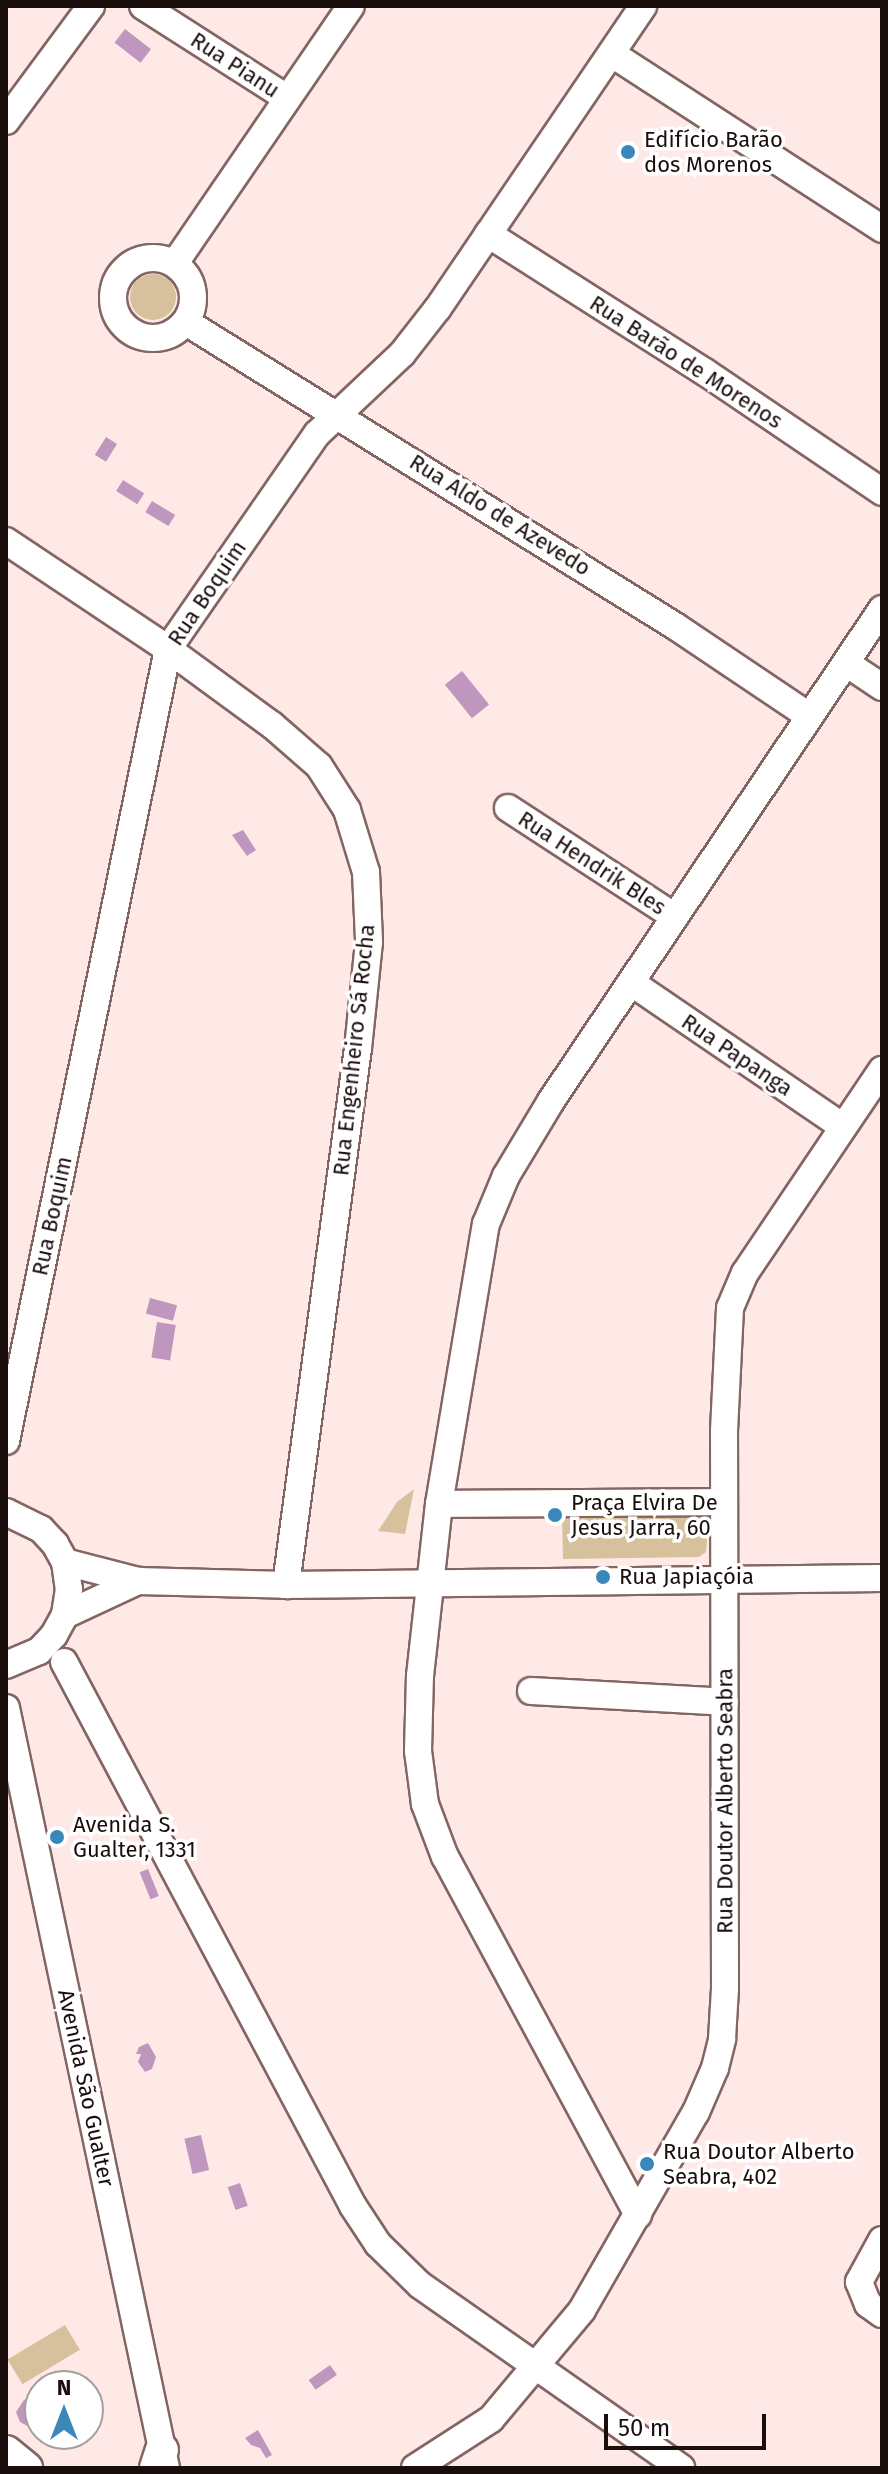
<!DOCTYPE html>
<meta charset="utf-8">
<style>
body{margin:0}
#map{position:relative;width:888px;height:2474px;overflow:hidden;background:#ffe9e7;font-family:"Fira Sans",sans-serif}
div>[style]{position:absolute}
.green>*{inset:0;background:#d6c19c;transform-origin:0 0}
.round{border-radius:50%}
.water>*{inset:0;background:#bf96be;transform-origin:0 0}
.roads{filter:drop-shadow(2px 0 #836562) drop-shadow(-2px 0 #836562) drop-shadow(0 2px #836562) drop-shadow(0 -2px #836562)}
.minor>*{height:26px;margin:-13px;padding:0 13px;transform-origin:13px;border-radius:13px;background:#fff}
.minor>.ring{margin:-13px;padding:0;box-sizing:content-box;background:none;border:26px solid #fff;border-radius:50%}
.major>*{height:32px;margin:-16px;padding:0 16px;transform-origin:16px;border-radius:16px;background:#fff}
.dots>*{width:22px;height:22px;translate:-50% -50%;box-sizing:border-box;border:4px solid #fff;border-radius:50%}
span{translate:-50% -50%;white-space:nowrap;text-align:center;line-height:1.15;-webkit-text-stroke:7px #fff;paint-order:stroke}
.street-label{font-size:22px;color:#1a0e0d}
.poi-label{font-size:22px;color:#1a0e0d}
.left{translate:0 -50%;text-align:left}
.frame{position:absolute;inset:0;border:8px solid #1a0e0d;pointer-events:none}
.north{position:absolute;left:24px;top:2370px;width:80px;height:80px;box-sizing:border-box;background:#fff;border:2px solid #a39f9e;border-radius:50%;rotate:0deg;font-size:22px;font-weight:700;line-height:32px;text-align:center;color:#1a0e0d}
.north::after{content:'';display:block;margin:auto;width:28px;height:36px;background:#3a87ba;clip-path:polygon(50% 0,100% 100%,50% 72%,0 100%)}
.scale{position:absolute;left:604px;top:2414px;width:162px;height:36px;box-sizing:border-box;border:4px solid #1a0e0d;border-top:0;padding-left:10px;font-size:24px;line-height:28px;white-space:nowrap;color:#1a0e0d;-webkit-text-stroke:6px #fff;paint-order:stroke}
</style>
<div id="map">
<div class="green">
<div class="round" style="left:130px;top:274px;width:46px;height:46px"></div>
<div style="clip-path:polygon(414px 1489px,405px 1534px,378px 1531px,397px 1502px)"></div>
<div style="clip-path:polygon(697px 1515px,704px 1521px,707px 1541px,706px 1552px,699px 1557px,563px 1559px,562px 1516px)"></div>
<div style="left:65px;top:2325px;width:29px;height:67px;rotate:59deg"></div>
</div>
<div class="water">
<div style="left:125px;top:29px;width:33px;height:17px;rotate:38deg"></div>
<div style="left:106px;top:437px;width:13px;height:21px;rotate:32deg"></div>
<div style="left:123px;top:480px;width:25px;height:13px;rotate:32deg"></div>
<div style="left:152px;top:501px;width:27px;height:13px;rotate:31deg"></div>
<div style="left:462px;top:671px;width:43px;height:22px;rotate:51deg"></div>
<div style="clip-path:polygon(243px 830px,256px 850px,247px 856px,232px 835px)"></div>
<div style="left:150px;top:1298px;width:28px;height:16px;rotate:15deg"></div>
<div style="left:157px;top:1322px;width:19px;height:36px;rotate:9deg"></div>
<div style="left:148px;top:1869px;width:29px;height:9px;rotate:68deg"></div>
<div style="clip-path:polygon(148px 2043px,156px 2057px,152px 2069px,145px 2072px,138px 2062px,141px 2054px,136px 2054px,139px 2047px)"></div>
<div style="left:201px;top:2135px;width:36px;height:17px;rotate:77deg"></div>
<div style="left:240px;top:2183px;width:24px;height:13px;rotate:71deg"></div>
<div style="left:330px;top:2365px;width:12px;height:26px;rotate:55deg"></div>
<div style="clip-path:polygon(40px 2392px,40px 2429px,35px 2430px,20px 2422px,16px 2412px,24px 2400px)"></div>
<div style="clip-path:polygon(258px 2430px,272px 2455px,266px 2458px,260px 2448px,251px 2445px,245px 2438px)"></div>
</div>
<div class="roads">
<div class="minor">
<div style="left:143px;top:6px;width:171px;rotate:32.6deg"></div>
<div style="left:612px;top:54px;width:322px;rotate:32.9deg"></div>
<div style="left:6px;top:121px;width:143px;rotate:-53.5deg"></div>
<div style="left:488px;top:234px;width:257px;rotate:32.5deg"></div>
<div style="left:705px;top:372px;width:214px;rotate:34.1deg"></div>
<div class="ring" style="left:113px;top:258px;width:54px;height:54px"></div>
<div style="left:175px;top:263px;width:311px;rotate:-55.6deg"></div>
<div style="left:186px;top:322px;width:576px;rotate:31.87deg"></div>
<div style="left:675px;top:626px;width:161px;rotate:33.9deg"></div>
<div style="left:6px;top:541px;width:195px;rotate:33.7deg"></div>
<div style="left:168px;top:649px;width:129px;rotate:36.2deg"></div>
<div style="left:272px;top:725px;width:62px;rotate:41.1deg"></div>
<div style="left:319px;top:766px;width:52px;rotate:57.5deg"></div>
<div style="left:347px;top:810px;width:65px;rotate:73deg"></div>
<div style="left:366px;top:872px;width:70px;rotate:87.5deg"></div>
<div style="left:369px;top:942px;width:107px;rotate:95.9deg"></div>
<div style="left:358px;top:1048px;width:542px;rotate:97.64deg"></div>
<div style="left:846px;top:663px;width:43px;rotate:33.7deg"></div>
<div style="left:508px;top:808px;width:199px;rotate:33.1deg"></div>
<div style="left:632px;top:983px;width:255px;rotate:34.3deg"></div>
<div style="left:6px;top:1441px;width:808px;rotate:-78.44deg"></div>
<div style="left:168px;top:649px;width:262px;rotate:-55.3deg"></div>
<div style="left:317px;top:434px;width:117px;rotate:-43.3deg"></div>
<div style="left:402px;top:354px;width:58px;rotate:-52deg"></div>
<div style="left:438px;top:308px;width:365px;rotate:-55.8deg"></div>
<div style="left:439px;top:1504px;width:284px;rotate:-0.4deg"></div>
<div style="left:6px;top:1512px;width:39px;rotate:26deg"></div>
<div style="left:41px;top:1529px;width:21px;rotate:47deg"></div>
<div style="left:55px;top:1544px;width:21px;rotate:61deg"></div>
<div style="left:65px;top:1562px;width:27px;rotate:82deg"></div>
<div style="left:69px;top:1589px;width:26px;rotate:99deg"></div>
<div style="left:65px;top:1615px;width:23px;rotate:119deg"></div>
<div style="left:54px;top:1635px;width:22px;rotate:133deg"></div>
<div style="left:39px;top:1651px;width:36px;rotate:157deg"></div>
<div style="left:65px;top:1562px;width:75px;rotate:14.6deg"></div>
<div style="left:138px;top:1581px;width:148px;rotate:1.5deg"></div>
<div style="left:286px;top:1585px;width:596px;rotate:-0.67deg"></div>
<div style="left:65px;top:1615px;width:81px;rotate:-25deg"></div>
<div style="left:64px;top:1662px;width:616px;rotate:62.02deg"></div>
<div style="left:353px;top:2206px;width:45px;rotate:56.7deg"></div>
<div style="left:378px;top:2244px;width:59px;rotate:44.3deg"></div>
<div style="left:420px;top:2285px;width:319px;rotate:35deg"></div>
<div style="left:531px;top:1691px;width:194px;rotate:3.2deg"></div>
<div style="left:6px;top:1708px;width:777px;rotate:78.11deg"></div>
<div style="left:638px;top:2215px;width:407px;rotate:-118.3deg"></div>
<div style="left:445px;top:1857px;width:57px;rotate:-110.7deg"></div>
<div style="left:425px;top:1804px;width:53px;rotate:-97.5deg"></div>
<div style="left:418px;top:1751px;width:75px;rotate:-88.5deg"></div>
<div style="left:420px;top:1676px;width:173px;rotate:-83.7deg"></div>
<div style="left:439px;top:1504px;width:284px;rotate:-80.5deg"></div>
<div style="left:486px;top:1224px;width:52px;rotate:-67.4deg"></div>
<div style="left:506px;top:1176px;width:87px;rotate:-59deg"></div>
<div style="left:551px;top:1101px;width:593px;rotate:-56.07deg"></div>
<div style="left:882px;top:2240px;width:48px;rotate:118.7deg"></div>
<div style="left:859px;top:2282px;width:24px;rotate:68deg"></div>
<div style="left:868px;top:2304px;width:17px;rotate:36deg"></div>
<div style="left:415px;top:2468px;width:90px;rotate:-32.8deg"></div>
<div style="left:491px;top:2419px;width:142px;rotate:-50.1deg"></div>
<div style="left:582px;top:2310px;width:228px;rotate:-60.1deg"></div>
<div style="left:696px;top:2112px;width:48px;rotate:-66.6deg"></div>
<div style="left:715px;top:2068px;width:30px;rotate:-76deg"></div>
<div style="left:722px;top:2039px;width:51px;rotate:-86.6deg"></div>
<div style="left:725px;top:1988px;width:557px;rotate:-90.1deg"></div>
<div style="left:724px;top:1431px;width:123px;rotate:-87.2deg"></div>
<div style="left:730px;top:1308px;width:38px;rotate:-67deg"></div>
<div style="left:745px;top:1273px;width:245px;rotate:-56deg"></div>
</div>
<div class="major">
<div style="left:6px;top:2452px;width:26px;rotate:39deg"></div>
<div style="left:156px;top:2468px;width:19px;rotate:-72deg"></div>
</div>
</div>
<div class="dots">
<div style="left:628px;top:152px;background:#3a87ba"></div>
<div style="left:555px;top:1515px;background:#3a87ba"></div>
<div style="left:603px;top:1577px;background:#3a87ba"></div>
<div style="left:57px;top:1837px;background:#3a87ba"></div>
<div style="left:647px;top:2164px;background:#3a87ba"></div>
</div>
<div class="street-label">
<span style="left:235px;top:65px;rotate:33deg">Rua Pianu</span>
<span style="left:686px;top:362px;rotate:33deg">Rua Barão de Morenos</span>
<span style="left:500px;top:515px;rotate:32deg">Rua Aldo de Azevedo</span>
<span style="left:207px;top:593px;rotate:-56deg">Rua Boquim</span>
<span style="left:592px;top:863px;rotate:33deg">Rua Hendrik Bles</span>
<span style="left:354px;top:1050px;rotate:-84deg">Rua Engenheiro Sá Rocha</span>
<span style="left:737px;top:1055px;rotate:34deg">Rua Papanga</span>
<span style="left:52px;top:1216px;rotate:-78deg">Rua Boquim</span>
<span style="left:725px;top:1801px;rotate:-90deg">Rua Doutor Alberto Seabra</span>
<span style="left:86px;top:2088px;rotate:78deg">Avenida São Gualter</span>
</div>
<div class="poi-label">
<span class="left" style="left:644px;top:152px">Edifício Barão<br>dos Morenos</span>
<span class="left" style="left:571px;top:1515px">Praça Elvira De<br>Jesus Jarra, 60</span>
<span class="left" style="left:619px;top:1577px">Rua Japiaçóia</span>
<span class="left" style="left:73px;top:1837px">Avenida S.<br>Gualter, 1331</span>
<span class="left" style="left:663px;top:2164px">Rua Doutor Alberto<br>Seabra, 402</span>
</div>
<div class="frame"></div>
<div class="north">N</div>
<div class="scale">50 m</div>
</div>
